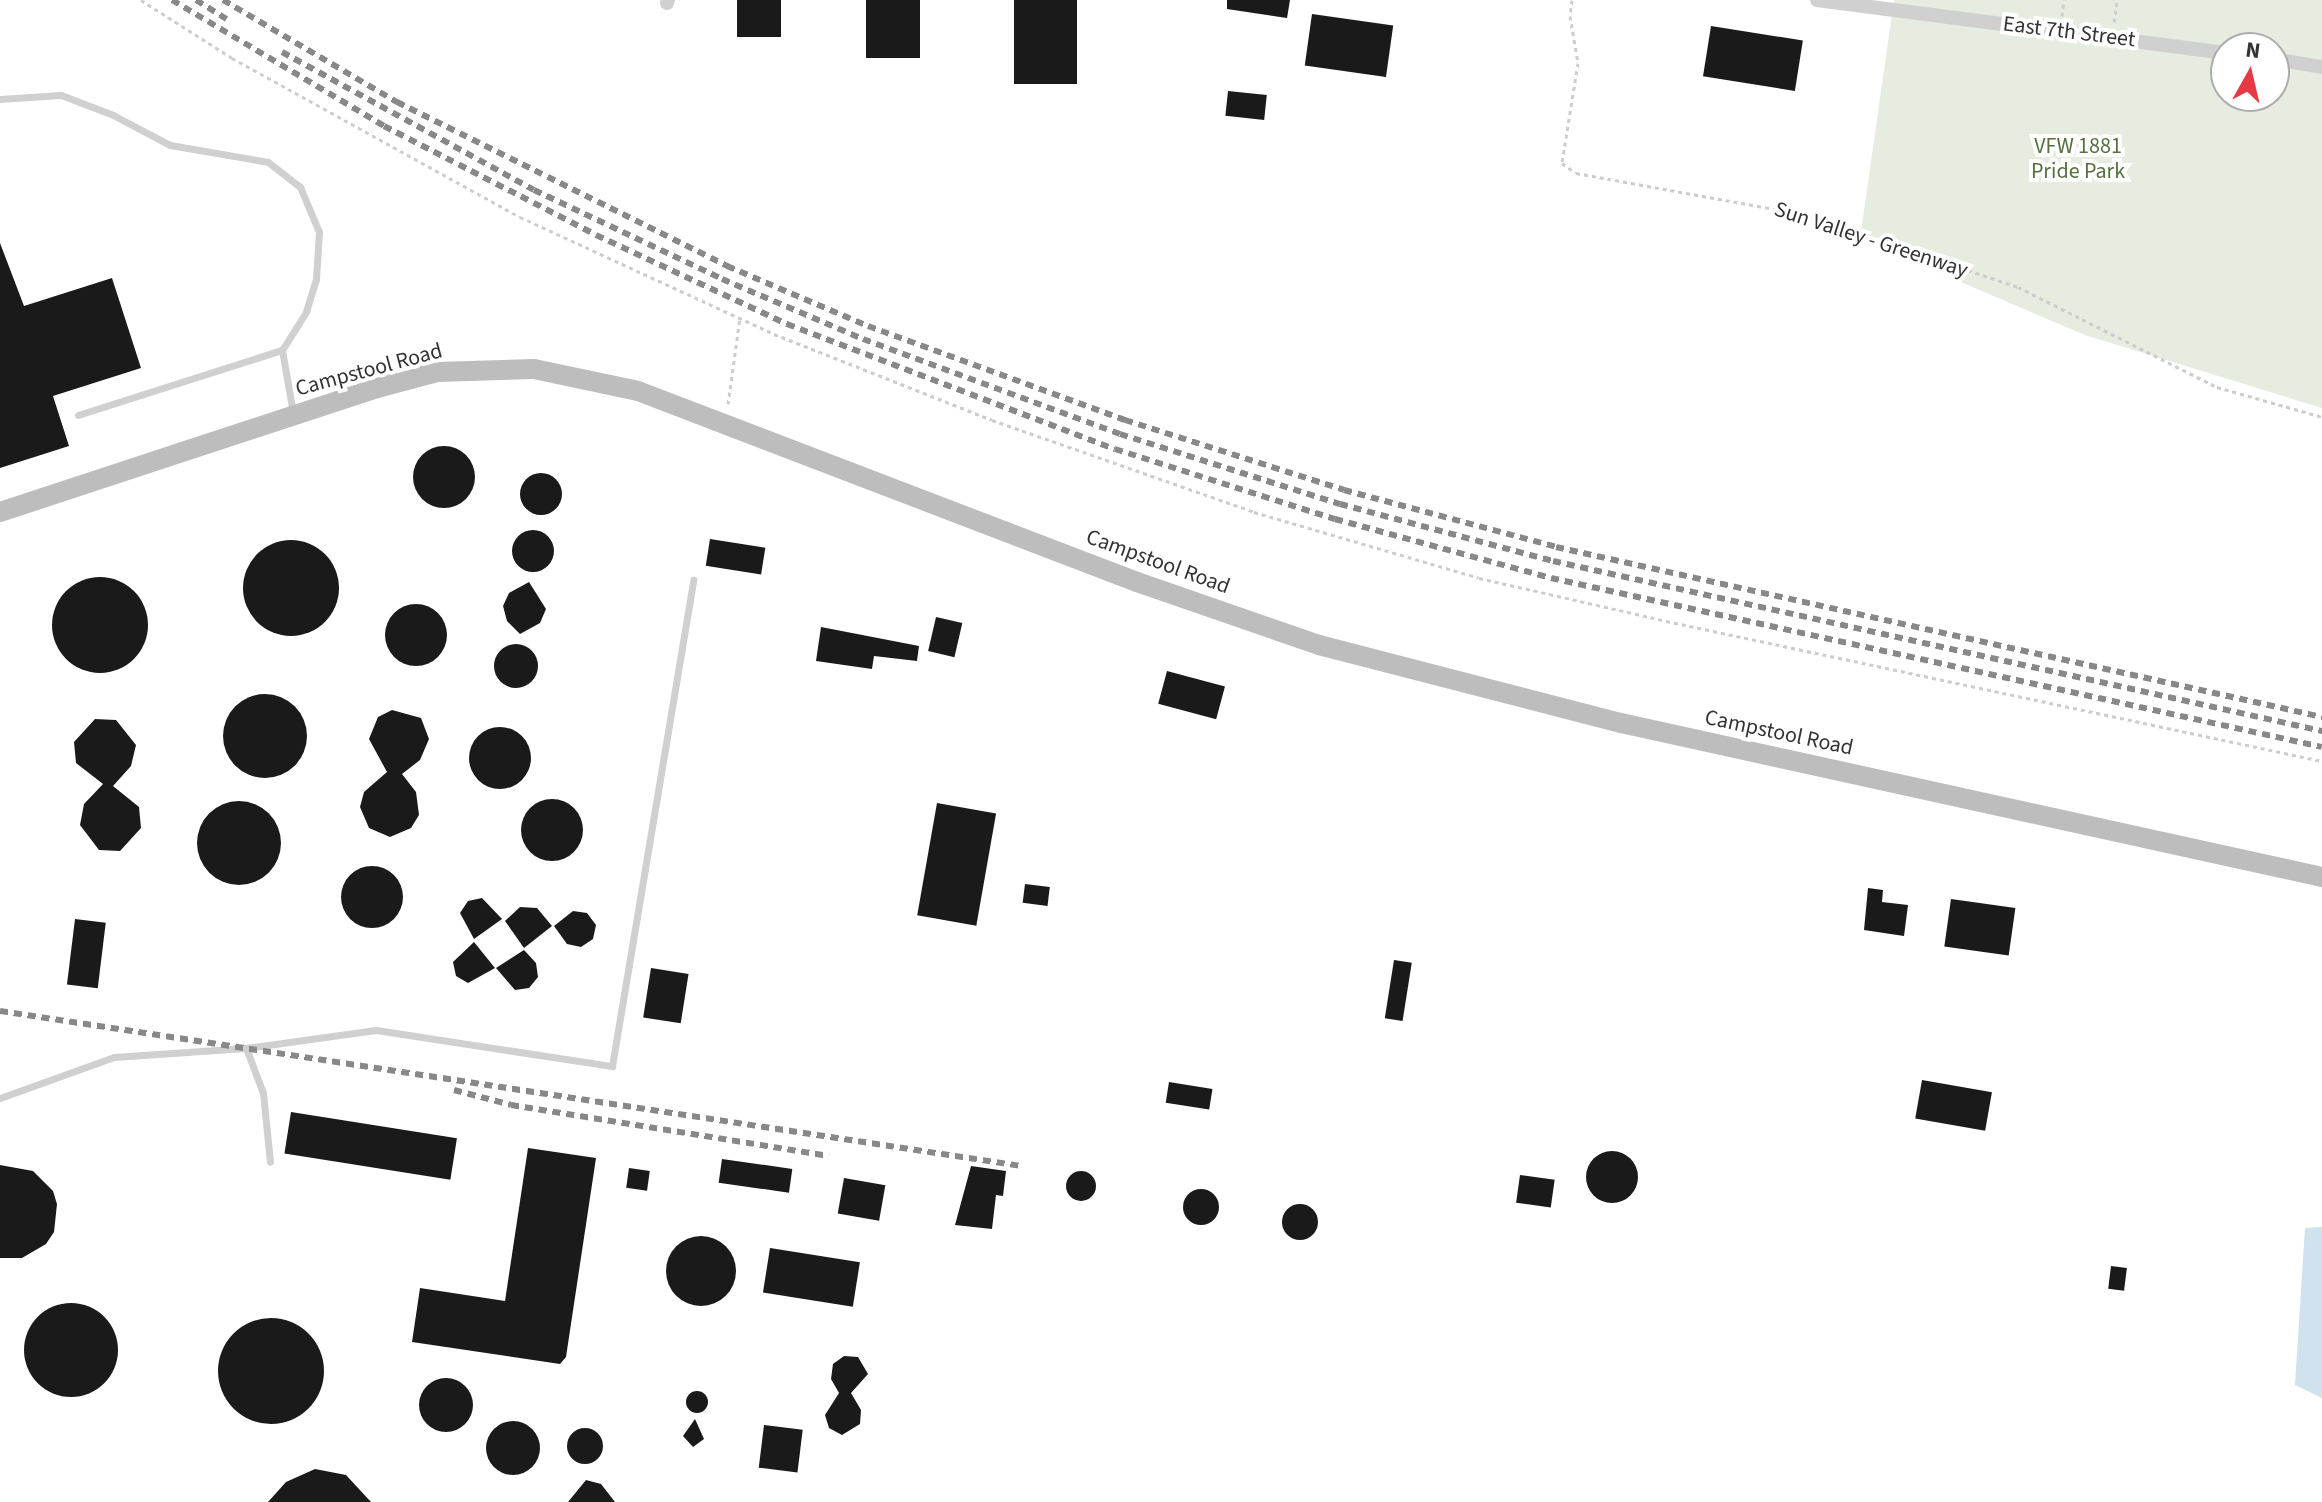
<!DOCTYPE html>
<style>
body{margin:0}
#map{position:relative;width:2322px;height:1502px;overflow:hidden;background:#fff;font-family:"Source Sans 3",sans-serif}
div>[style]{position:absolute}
.green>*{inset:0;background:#e6ecdf}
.water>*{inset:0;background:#cfe2ee}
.building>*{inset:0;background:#1a1a1a;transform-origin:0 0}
.round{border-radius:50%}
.path>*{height:3px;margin-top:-1.5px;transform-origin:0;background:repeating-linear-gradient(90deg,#cdcdcd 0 4px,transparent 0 8px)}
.service>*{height:7px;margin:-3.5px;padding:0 3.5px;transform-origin:3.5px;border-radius:3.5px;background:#d0d0d0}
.minor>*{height:14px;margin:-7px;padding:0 7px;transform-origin:7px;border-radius:7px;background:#d0d0d0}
.secondary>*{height:20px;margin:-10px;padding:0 10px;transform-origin:10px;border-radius:10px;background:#bdbdbd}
.rail>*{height:6px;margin-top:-3px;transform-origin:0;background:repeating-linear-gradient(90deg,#888 0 8px,transparent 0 14px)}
span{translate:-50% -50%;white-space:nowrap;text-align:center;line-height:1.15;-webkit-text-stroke:8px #fff;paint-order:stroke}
.street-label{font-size:22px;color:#333}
.park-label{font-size:22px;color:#56703f}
.north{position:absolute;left:2210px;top:32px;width:80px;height:80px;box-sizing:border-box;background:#fff;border:2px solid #adadad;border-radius:50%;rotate:8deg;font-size:22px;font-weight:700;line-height:32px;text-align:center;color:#333}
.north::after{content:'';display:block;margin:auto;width:28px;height:36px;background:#e63946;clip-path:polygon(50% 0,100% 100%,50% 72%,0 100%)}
</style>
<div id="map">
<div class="green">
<div style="clip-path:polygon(evenodd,1894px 0,2322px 0,2322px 408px,2085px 335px,1860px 239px,1894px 0,2226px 48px,2274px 48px,2274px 96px,2226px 96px,2226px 48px)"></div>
</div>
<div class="water">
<div style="clip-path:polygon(2322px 1227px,2322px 1398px,2295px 1385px,2305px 1228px)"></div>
</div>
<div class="building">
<div style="left:737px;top:0;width:44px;height:37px"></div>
<div style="left:866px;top:0;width:54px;height:58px"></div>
<div style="left:1014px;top:0;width:63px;height:84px"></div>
<div style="clip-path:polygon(1227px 0,1290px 0,1287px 18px,1227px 9px)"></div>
<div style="left:1312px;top:14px;width:82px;height:52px;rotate:8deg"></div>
<div style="left:1711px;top:26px;width:93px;height:51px;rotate:9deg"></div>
<div style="left:1228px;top:91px;width:39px;height:25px;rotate:6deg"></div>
<div style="clip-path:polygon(0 243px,24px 306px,112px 278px,141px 368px,53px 396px,69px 446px,0 468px)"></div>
<div class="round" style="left:413px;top:446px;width:62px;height:62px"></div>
<div class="round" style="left:520px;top:473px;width:42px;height:42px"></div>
<div class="round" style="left:512px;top:530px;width:42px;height:42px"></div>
<div style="left:710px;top:539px;width:56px;height:27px;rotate:9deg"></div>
<div class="round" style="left:243px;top:540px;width:96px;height:96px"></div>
<div class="round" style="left:52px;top:577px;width:96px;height:96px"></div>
<div style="clip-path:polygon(529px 582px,546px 609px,540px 623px,520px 634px,507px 621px,503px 606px,509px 593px)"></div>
<div class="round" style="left:385px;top:604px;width:62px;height:62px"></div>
<div style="left:936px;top:617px;width:27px;height:35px;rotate:13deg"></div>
<div style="clip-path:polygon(821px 627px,919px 646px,917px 661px,874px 656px,872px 669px,816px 661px)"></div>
<div class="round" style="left:494px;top:644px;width:44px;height:44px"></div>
<div style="left:1167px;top:671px;width:60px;height:34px;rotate:15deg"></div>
<div class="round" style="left:223px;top:694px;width:84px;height:84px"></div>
<div style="clip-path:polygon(392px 710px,421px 718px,429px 739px,420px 760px,402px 774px,416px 792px,419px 815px,411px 828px,390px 837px,369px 828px,360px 807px,364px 792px,387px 772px,369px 739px,378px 717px)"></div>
<div style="clip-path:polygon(95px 719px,116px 720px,136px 745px,131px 766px,113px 786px,139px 807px,141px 828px,120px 851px,99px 850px,80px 825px,84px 804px,103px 784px,76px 763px,74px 742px)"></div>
<div class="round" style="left:469px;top:727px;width:62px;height:62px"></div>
<div class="round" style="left:521px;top:799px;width:62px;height:62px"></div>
<div class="round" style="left:197px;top:801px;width:84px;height:84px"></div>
<div style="left:937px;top:803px;width:60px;height:114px;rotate:10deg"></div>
<div class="round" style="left:341px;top:866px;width:62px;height:62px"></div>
<div style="left:1025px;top:884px;width:25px;height:19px;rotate:7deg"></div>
<div style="clip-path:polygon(1868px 888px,1883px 890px,1882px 902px,1908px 905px,1904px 936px,1864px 930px)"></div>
<div style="clip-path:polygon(482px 898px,502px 919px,474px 939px,460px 913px,468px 901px)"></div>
<div style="left:1951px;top:899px;width:65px;height:48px;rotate:8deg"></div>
<div style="clip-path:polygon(520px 907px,537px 908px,552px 926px,524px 948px,505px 921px)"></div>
<div style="clip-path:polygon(573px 911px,587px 913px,596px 925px,593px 939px,581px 947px,567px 944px,554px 926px)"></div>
<div style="left:75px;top:919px;width:31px;height:66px;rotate:7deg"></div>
<div style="clip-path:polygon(474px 942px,495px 968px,468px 983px,456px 976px,453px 962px)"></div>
<div style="clip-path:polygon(524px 950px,536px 963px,538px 977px,529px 988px,515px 990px,496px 968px)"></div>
<div style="left:1394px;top:960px;width:18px;height:59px;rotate:9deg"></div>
<div style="left:651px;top:968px;width:38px;height:50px;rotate:9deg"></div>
<div style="left:1922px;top:1080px;width:71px;height:39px;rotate:10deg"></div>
<div style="left:1169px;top:1082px;width:44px;height:21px;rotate:9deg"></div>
<div style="left:291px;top:1112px;width:168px;height:42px;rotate:9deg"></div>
<div style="clip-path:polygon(528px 1148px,596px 1158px,566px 1357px,560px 1364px,412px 1342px,420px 1288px,505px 1301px)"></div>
<div class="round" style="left:1586px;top:1151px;width:52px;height:52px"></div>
<div style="left:722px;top:1159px;width:71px;height:24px;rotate:8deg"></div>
<div style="clip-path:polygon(0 1165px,33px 1171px,53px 1191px,57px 1204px,54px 1232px,46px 1244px,22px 1258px,0 1258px)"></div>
<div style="clip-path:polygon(971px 1166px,1006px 1171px,1003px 1196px,996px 1195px,992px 1229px,955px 1225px)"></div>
<div style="left:629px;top:1168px;width:21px;height:20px;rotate:8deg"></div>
<div class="round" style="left:1066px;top:1171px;width:30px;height:30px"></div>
<div style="left:1520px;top:1175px;width:35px;height:28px;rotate:8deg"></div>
<div style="left:844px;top:1178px;width:42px;height:36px;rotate:10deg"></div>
<div class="round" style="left:1183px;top:1189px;width:36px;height:36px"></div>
<div class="round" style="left:1282px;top:1204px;width:36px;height:36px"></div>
<div class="round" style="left:666px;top:1236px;width:70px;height:70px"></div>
<div style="left:770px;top:1248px;width:91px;height:45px;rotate:9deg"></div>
<div style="left:2111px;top:1266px;width:16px;height:23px;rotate:7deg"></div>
<div class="round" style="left:24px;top:1303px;width:94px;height:94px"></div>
<div class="round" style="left:218px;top:1318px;width:106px;height:106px"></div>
<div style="clip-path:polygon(844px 1356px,858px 1357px,868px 1374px,851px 1393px,861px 1410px,860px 1424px,842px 1435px,829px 1428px,825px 1415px,839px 1393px,831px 1379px,833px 1364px)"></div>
<div class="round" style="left:419px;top:1378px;width:54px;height:54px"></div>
<div class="round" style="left:686px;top:1391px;width:22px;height:22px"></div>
<div style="clip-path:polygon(695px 1419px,704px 1439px,693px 1447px,683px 1436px)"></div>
<div class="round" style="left:486px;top:1421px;width:54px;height:54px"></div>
<div style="left:764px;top:1425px;width:39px;height:43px;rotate:7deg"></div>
<div class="round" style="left:567px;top:1428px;width:36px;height:36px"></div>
<div style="clip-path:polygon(315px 1469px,346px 1475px,371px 1502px,268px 1502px,286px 1482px)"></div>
<div style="clip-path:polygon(586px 1480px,601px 1484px,615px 1502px,568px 1502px)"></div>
</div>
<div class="path">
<div style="left:141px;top:0;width:108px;rotate:32.5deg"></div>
<div style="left:232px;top:58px;width:329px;rotate:28.9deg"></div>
<div style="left:520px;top:217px;width:280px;rotate:24.7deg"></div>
<div style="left:774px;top:334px;width:234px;rotate:21.5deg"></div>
<div style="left:992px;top:420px;width:278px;rotate:19.3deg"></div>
<div style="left:1254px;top:512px;width:234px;rotate:16.3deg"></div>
<div style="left:1479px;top:578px;width:192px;rotate:12.9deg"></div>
<div style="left:1666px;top:621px;width:671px;rotate:12.05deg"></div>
<div style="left:1572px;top:0;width:16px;rotate:97deg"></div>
<div style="left:1570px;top:16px;width:48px;rotate:80.3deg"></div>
<div style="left:1578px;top:63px;width:101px;rotate:99.1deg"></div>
<div style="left:1562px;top:163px;width:17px;rotate:36deg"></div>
<div style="left:1576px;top:173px;width:229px;rotate:10.3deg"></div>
<div style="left:1801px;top:214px;width:229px;rotate:18.6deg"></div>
<div style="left:2018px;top:287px;width:223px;rotate:26.7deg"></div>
<div style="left:2217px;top:387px;width:109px;rotate:15.9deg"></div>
<div style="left:2062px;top:16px;width:16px;rotate:-83deg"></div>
<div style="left:2114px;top:22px;width:22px;rotate:-82deg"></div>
<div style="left:728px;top:404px;width:87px;rotate:-82.1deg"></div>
</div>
<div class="service">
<div style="left:0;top:99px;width:61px;rotate:-3.8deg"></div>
<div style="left:61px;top:95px;width:56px;rotate:21deg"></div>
<div style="left:113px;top:115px;width:64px;rotate:27.8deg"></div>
<div style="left:170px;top:145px;width:99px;rotate:9.8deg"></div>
<div style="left:268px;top:162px;width:41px;rotate:38deg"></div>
<div style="left:300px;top:187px;width:49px;rotate:67.1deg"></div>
<div style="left:319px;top:232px;width:47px;rotate:93.7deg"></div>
<div style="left:316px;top:279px;width:34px;rotate:107deg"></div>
<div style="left:306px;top:312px;width:45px;rotate:122.3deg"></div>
<div style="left:282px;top:350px;width:64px;rotate:80.1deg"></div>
<div style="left:78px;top:415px;width:214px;rotate:-17.7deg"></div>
<div style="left:246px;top:1048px;width:48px;rotate:69.3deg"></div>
<div style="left:263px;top:1093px;width:69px;rotate:84.2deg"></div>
<div style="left:0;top:1098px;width:121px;rotate:-19.8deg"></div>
<div style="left:114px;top:1057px;width:132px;rotate:-3.9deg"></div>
<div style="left:246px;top:1048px;width:131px;rotate:-7.9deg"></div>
<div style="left:376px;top:1030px;width:239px;rotate:8.7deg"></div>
<div style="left:612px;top:1066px;width:493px;rotate:-80.5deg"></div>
</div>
<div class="minor">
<div style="left:1817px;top:0;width:412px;rotate:7.4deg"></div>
<div style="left:667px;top:3px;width:3px;rotate:-72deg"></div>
<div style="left:2274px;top:59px;width:49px;rotate:9.5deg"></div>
</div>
<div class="secondary">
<div style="left:0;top:512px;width:397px;rotate:-18.2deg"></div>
<div style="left:377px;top:388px;width:62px;rotate:-14.9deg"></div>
<div style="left:437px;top:372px;width:97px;rotate:-1.8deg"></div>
<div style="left:534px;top:369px;width:106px;rotate:11.9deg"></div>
<div style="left:638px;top:391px;width:534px;rotate:20.95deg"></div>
<div style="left:1137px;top:582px;width:193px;rotate:19.1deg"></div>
<div style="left:1319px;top:645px;width:312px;rotate:14.5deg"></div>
<div style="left:1621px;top:723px;width:718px;rotate:12.39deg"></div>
</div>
<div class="rail">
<div style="left:172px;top:0;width:247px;rotate:30.7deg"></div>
<div style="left:384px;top:126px;width:238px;rotate:27.2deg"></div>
<div style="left:596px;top:235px;width:211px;rotate:25deg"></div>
<div style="left:787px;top:324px;width:351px;rotate:20.9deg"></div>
<div style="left:1115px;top:449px;width:231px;rotate:17.7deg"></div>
<div style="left:1335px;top:519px;width:224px;rotate:15.3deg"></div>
<div style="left:1551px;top:578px;width:789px;rotate:12.36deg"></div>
<div style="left:196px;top:0;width:36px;rotate:32deg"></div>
<div style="left:223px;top:0;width:202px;rotate:30.4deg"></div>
<div style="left:397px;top:102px;width:369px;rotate:26.4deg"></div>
<div style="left:727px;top:266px;width:153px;rotate:23.1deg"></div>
<div style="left:868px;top:326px;width:274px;rotate:20.1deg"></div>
<div style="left:1125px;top:420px;width:230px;rotate:17.7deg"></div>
<div style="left:1344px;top:490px;width:220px;rotate:15deg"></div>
<div style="left:1556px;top:547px;width:785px;rotate:12.51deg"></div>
<div style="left:282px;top:52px;width:287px;rotate:28.7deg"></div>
<div style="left:534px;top:190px;width:208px;rotate:25.3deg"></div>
<div style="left:722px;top:279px;width:153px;rotate:23.1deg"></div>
<div style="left:863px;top:339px;width:274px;rotate:20.3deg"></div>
<div style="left:1120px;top:434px;width:231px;rotate:17.7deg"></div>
<div style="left:1340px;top:504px;width:220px;rotate:15deg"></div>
<div style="left:1553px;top:561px;width:788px;rotate:12.47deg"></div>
<div style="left:0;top:1011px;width:1033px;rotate:8.63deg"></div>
<div style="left:454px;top:1090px;width:59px;rotate:14.7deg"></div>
<div style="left:511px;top:1105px;width:322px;rotate:9.1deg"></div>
</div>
<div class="street-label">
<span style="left:2069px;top:32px;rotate:7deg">East 7th Street</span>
<span style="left:1871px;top:240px;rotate:18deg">Sun Valley - Greenway</span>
<span style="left:369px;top:370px;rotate:-15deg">Campstool Road</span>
<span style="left:1158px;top:562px;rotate:20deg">Campstool Road</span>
<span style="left:1779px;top:733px;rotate:12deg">Campstool Road</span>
</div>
<div class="park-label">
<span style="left:2078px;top:159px">VFW 1881<br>Pride Park</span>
</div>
<div class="north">N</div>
</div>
